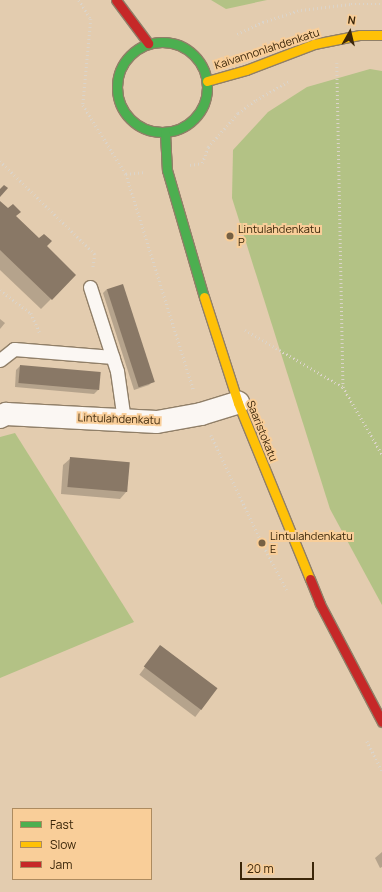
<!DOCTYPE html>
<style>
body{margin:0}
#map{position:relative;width:382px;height:892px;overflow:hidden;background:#e3ccaf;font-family:Manrope,sans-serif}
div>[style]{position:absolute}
.green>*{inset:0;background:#b3c285}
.shadow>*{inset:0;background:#0003;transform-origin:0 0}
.building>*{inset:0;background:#897866;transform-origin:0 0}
.path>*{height:2.5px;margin-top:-1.25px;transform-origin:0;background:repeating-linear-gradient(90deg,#dbd4ca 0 1px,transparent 0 4px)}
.roads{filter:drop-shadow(1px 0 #907f68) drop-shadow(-1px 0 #907f68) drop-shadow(0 1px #907f68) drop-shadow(0 -1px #907f68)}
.lane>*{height:13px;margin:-6.5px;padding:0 6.5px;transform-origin:6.5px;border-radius:6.5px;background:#fbf7f3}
.street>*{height:22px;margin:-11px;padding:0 11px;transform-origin:11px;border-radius:11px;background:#fbf7f3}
.fast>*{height:9px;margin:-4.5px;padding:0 4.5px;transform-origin:4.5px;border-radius:4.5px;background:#4caf50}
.fast>.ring{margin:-4.5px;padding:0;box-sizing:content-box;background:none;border:9px solid #4caf50;border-radius:50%}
.slow>*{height:9px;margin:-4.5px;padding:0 4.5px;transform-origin:4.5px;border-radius:4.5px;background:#ffc107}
.jam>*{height:9px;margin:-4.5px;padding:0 4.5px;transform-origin:4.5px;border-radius:4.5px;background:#c62828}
.dots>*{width:11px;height:11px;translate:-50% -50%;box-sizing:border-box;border:2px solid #f9ce99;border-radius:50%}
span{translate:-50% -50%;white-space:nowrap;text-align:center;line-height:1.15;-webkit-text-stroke:4px #f9ce99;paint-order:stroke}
.street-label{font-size:11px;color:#3b2609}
.poi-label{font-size:11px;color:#3b2609}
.left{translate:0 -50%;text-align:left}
.legend{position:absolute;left:12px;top:808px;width:140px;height:72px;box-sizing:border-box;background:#f9ce99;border:1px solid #ad8b5f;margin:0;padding:5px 7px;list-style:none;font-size:12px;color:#3b2609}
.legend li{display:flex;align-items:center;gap:8px;height:20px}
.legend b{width:20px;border:1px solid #ad8b5f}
.north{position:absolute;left:330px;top:12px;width:40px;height:40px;-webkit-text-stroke:3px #f9ce99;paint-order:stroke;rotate:8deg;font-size:11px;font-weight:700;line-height:16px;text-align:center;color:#3b2609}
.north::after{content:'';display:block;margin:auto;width:14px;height:18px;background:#3b2609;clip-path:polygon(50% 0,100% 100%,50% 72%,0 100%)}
.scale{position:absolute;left:240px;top:862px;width:74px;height:18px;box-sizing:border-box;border:2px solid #3b2609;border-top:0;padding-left:5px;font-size:12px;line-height:14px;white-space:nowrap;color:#3b2609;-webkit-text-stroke:3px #f9ce99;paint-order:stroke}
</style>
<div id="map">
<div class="green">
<div style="clip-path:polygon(211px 0,267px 0,226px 9px)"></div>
<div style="clip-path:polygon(370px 69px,382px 71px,382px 605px,330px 509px,232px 198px,233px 150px,268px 112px,307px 87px)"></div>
<div style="clip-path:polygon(15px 433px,134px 622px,0 678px,0 437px)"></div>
</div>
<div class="shadow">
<div style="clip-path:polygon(0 202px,15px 216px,51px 299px,41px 309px,0 270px)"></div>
<div style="clip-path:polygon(107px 289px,153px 381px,149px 385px,134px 390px,103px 293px)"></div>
<div style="clip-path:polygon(0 319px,5px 323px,0 329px)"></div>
<div style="clip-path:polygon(20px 366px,98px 390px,94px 394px,15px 387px,16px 370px)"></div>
<div style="clip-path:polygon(71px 458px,127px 491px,120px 499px,61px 494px,63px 465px)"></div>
<div style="left:161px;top:646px;width:70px;height:36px;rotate:37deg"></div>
<div style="clip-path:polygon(382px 852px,382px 867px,380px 868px,375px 858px)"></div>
</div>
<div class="building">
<div style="clip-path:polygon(4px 185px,8px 188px,0 197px,0 189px)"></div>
<div style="clip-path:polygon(0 201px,8px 208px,13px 204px,21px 212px,16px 216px,39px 238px,44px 234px,52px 241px,47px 246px,76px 275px,52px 300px,0 250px)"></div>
<div style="left:123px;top:284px;width:103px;height:17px;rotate:72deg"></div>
<div style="left:20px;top:365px;width:81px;height:18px;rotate:5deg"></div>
<div style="left:70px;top:457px;width:60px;height:30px;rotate:5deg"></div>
<div style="left:160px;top:645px;width:72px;height:27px;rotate:37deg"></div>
</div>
<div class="path">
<div style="left:79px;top:0;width:22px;rotate:58deg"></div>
<div style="left:91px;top:19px;width:86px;rotate:95.3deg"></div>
<div style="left:83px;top:105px;width:81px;rotate:58.1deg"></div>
<div style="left:126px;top:174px;width:227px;rotate:72.6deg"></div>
<div style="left:237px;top:34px;width:29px;rotate:-25deg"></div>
<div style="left:263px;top:22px;width:40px;rotate:-18deg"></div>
<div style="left:301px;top:10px;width:50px;rotate:-6.8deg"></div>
<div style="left:351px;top:4px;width:31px"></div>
<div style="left:337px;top:63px;width:324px;rotate:88.9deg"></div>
<div style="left:343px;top:387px;width:78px;rotate:59.8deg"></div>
<div style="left:0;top:161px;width:133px;rotate:44.4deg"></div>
<div style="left:95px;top:254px;width:15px;rotate:98deg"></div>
<div style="left:190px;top:165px;width:12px;rotate:-9deg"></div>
<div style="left:202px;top:163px;width:17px;rotate:-69deg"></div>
<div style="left:208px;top:147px;width:45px;rotate:-48.6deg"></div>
<div style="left:238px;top:113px;width:22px;rotate:-36deg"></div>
<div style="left:256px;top:100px;width:38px;rotate:-30deg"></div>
<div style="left:126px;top:174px;width:18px;rotate:-6deg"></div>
<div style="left:0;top:290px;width:39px;rotate:37deg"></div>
<div style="left:31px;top:313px;width:22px;rotate:66deg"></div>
<div style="left:245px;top:330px;width:113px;rotate:30.2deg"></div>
<div style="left:211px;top:435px;width:119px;rotate:64.7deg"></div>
<div style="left:262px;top:543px;width:53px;rotate:62deg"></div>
<div style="left:367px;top:741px;width:33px;rotate:63deg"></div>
</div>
<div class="roads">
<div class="lane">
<div style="left:90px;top:287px;width:88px;rotate:72.2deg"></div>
<div style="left:117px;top:371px;width:49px;rotate:81.9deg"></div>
<div style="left:0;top:360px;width:18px;rotate:-38deg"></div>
<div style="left:14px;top:349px;width:99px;rotate:4.6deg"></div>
</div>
<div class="street">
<div style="left:0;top:417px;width:7px;rotate:-27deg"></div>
<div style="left:6px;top:414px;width:151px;rotate:3deg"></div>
<div style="left:157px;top:422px;width:45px;rotate:-10.3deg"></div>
<div style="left:201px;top:414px;width:39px;rotate:-17deg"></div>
</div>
<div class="fast">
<div class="ring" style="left:117px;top:42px;width:81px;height:81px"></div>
<div style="left:165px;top:133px;width:37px;rotate:87deg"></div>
<div style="left:167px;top:170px;width:132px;rotate:73.8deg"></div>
</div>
<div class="slow">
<div style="left:207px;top:81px;width:41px;rotate:-15.8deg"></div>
<div style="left:246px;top:70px;width:73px;rotate:-20.9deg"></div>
<div style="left:314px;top:44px;width:47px;rotate:-11.1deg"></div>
<div style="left:360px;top:35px;width:22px"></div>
<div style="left:204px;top:297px;width:111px;rotate:72.2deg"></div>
<div style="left:238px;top:403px;width:190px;rotate:67.8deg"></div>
</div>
<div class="jam">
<div style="left:116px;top:0;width:54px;rotate:53.3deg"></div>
<div style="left:310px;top:579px;width:27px;rotate:68deg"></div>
<div style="left:320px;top:604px;width:133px;rotate:62.3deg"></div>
</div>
</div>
<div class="dots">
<div style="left:230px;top:236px;background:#766043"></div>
<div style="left:262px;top:543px;background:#766043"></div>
</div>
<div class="street-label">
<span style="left:267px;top:49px;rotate:-18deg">Kaivannonlahdenkatu</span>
<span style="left:119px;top:419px;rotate:2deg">Lintulahdenkatu</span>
<span style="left:262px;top:431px;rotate:68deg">Saaristokatu</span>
</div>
<div class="poi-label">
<span class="left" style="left:238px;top:236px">Lintulahdenkatu<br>P</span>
<span class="left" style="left:270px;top:543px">Lintulahdenkatu<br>E</span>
</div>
<ul class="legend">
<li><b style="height:5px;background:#4caf50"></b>Fast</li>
<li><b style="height:5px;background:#ffc107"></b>Slow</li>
<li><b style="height:5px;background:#c62828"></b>Jam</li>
</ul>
<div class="north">N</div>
<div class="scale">20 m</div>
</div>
